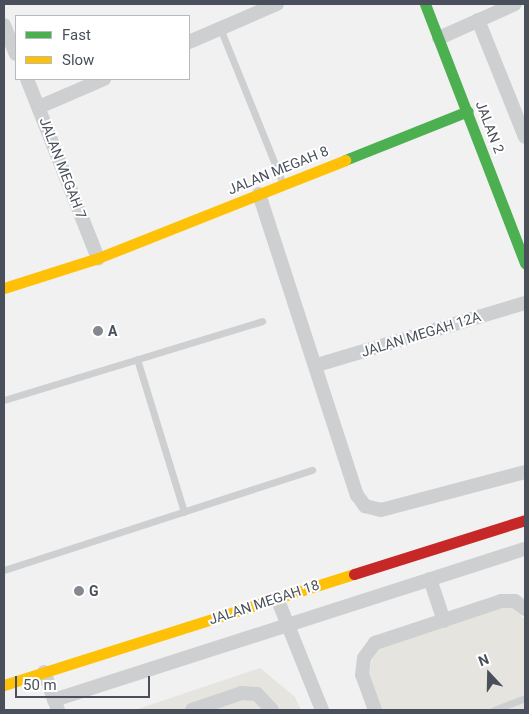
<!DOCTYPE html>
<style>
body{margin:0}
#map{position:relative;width:529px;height:714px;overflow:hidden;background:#f1f1f1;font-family:Roboto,sans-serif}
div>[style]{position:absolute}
.commercial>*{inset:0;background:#e5e4df}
.lane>*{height:7px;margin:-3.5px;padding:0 3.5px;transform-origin:3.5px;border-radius:3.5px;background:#cdcfd1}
.street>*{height:14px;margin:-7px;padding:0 7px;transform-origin:7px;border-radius:7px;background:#cdcfd1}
.fast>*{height:11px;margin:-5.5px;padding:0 5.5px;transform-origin:5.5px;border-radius:5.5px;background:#4caf50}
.slow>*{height:11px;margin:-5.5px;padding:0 5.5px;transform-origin:5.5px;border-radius:5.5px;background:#ffc107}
.jam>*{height:11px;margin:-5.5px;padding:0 5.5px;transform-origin:5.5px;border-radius:5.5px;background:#c62828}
.dots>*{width:14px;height:14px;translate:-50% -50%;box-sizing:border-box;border:2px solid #fff;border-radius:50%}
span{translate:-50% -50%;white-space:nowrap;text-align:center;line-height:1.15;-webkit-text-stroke:4px #fff;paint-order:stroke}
.street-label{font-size:14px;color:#49505b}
.poi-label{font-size:14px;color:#49505b;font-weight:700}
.left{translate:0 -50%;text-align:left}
.frame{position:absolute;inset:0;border:5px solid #49505b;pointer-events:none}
.legend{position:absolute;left:15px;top:15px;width:175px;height:65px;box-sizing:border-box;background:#fff;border:1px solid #b6b9bd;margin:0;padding:6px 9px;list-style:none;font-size:15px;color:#49505b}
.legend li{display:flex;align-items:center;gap:10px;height:25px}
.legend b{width:25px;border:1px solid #b6b9bd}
.north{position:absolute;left:464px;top:649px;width:50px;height:50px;-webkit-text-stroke:4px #fff;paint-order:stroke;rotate:339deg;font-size:14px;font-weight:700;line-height:20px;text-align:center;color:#49505b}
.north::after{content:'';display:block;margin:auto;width:18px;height:22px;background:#49505b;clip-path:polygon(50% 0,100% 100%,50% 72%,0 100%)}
.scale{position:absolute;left:15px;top:676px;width:135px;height:22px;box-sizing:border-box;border:2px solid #49505b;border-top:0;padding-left:6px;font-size:15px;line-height:18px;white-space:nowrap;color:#49505b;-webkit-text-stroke:4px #fff;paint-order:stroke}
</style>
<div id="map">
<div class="commercial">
<div style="clip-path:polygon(505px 607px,513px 607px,525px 620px,525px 710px,382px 710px,369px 674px,372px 660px,379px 648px)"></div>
<div style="clip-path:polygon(260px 668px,295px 697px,301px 710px,135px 710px)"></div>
</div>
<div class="lane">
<div style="left:220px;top:28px;width:168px;rotate:68deg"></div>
<div style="left:137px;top:359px;width:160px;rotate:72.9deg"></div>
<div style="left:4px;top:400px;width:270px;rotate:-17deg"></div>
<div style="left:4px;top:570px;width:324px;rotate:-18deg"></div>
<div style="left:494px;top:710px;width:33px;rotate:-21deg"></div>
</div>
<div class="street">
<div style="left:478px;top:20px;width:126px;rotate:68.1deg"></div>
<div style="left:4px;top:25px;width:31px;rotate:68deg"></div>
<div style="left:439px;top:38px;width:83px;rotate:-24.1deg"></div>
<div style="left:189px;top:42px;width:96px;rotate:-23.4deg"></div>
<div style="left:27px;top:79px;width:193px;rotate:68.4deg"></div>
<div style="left:39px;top:107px;width:71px;rotate:-23.3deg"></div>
<div style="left:259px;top:194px;width:317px;rotate:72deg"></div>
<div style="left:357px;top:495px;width:14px;rotate:54deg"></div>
<div style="left:365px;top:506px;width:16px;rotate:14deg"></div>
<div style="left:381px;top:510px;width:149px;rotate:-14.8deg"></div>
<div style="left:317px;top:365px;width:217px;rotate:-16.6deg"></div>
<div style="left:430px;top:579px;width:44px;rotate:71.6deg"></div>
<div style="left:277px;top:598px;width:121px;rotate:68.1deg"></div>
<div style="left:44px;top:672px;width:40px;rotate:69.8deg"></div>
<div style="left:54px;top:700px;width:495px;rotate:-17.8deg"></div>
<div style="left:192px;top:710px;width:53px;rotate:-18.8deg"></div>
<div style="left:242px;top:693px;width:15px;rotate:4deg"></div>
<div style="left:257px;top:694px;width:22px;rotate:47deg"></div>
<div style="left:375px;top:710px;width:37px;rotate:-110deg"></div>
<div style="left:362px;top:675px;width:17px;rotate:-83deg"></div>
<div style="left:364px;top:658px;width:19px;rotate:-54deg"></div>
<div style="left:375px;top:643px;width:133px;rotate:-18.4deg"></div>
<div style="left:501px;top:601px;width:14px"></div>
<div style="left:515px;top:601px;width:13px;rotate:39deg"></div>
</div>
<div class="fast">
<div style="left:425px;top:4px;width:278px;rotate:68.9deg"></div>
<div style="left:345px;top:160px;width:132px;rotate:-21.7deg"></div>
</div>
<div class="slow">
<div style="left:4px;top:288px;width:99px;rotate:-17.7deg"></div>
<div style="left:98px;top:258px;width:266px;rotate:-21.6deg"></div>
<div style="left:4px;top:685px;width:367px;rotate:-17.6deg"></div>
</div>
<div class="jam">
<div style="left:354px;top:574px;width:179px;rotate:-17.5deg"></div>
</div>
<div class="dots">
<div style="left:98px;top:331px;background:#848890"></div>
<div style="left:79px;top:591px;background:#848890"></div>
</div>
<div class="street-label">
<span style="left:490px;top:127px;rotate:69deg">JALAN 2</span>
<span style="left:63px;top:168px;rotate:69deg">JALAN MEGAH 7</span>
<span style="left:278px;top:170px;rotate:-22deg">JALAN MEGAH 8</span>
<span style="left:421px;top:334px;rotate:-17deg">JALAN MEGAH 12A</span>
<span style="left:264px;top:602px;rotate:-18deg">JALAN MEGAH 18</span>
</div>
<div class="poi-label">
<span class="left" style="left:108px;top:331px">A</span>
<span class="left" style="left:89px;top:591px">G</span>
</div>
<div class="frame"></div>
<ul class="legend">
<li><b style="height:6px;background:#4caf50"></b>Fast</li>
<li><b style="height:6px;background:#ffc107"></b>Slow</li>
</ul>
<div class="north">N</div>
<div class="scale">50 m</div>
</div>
